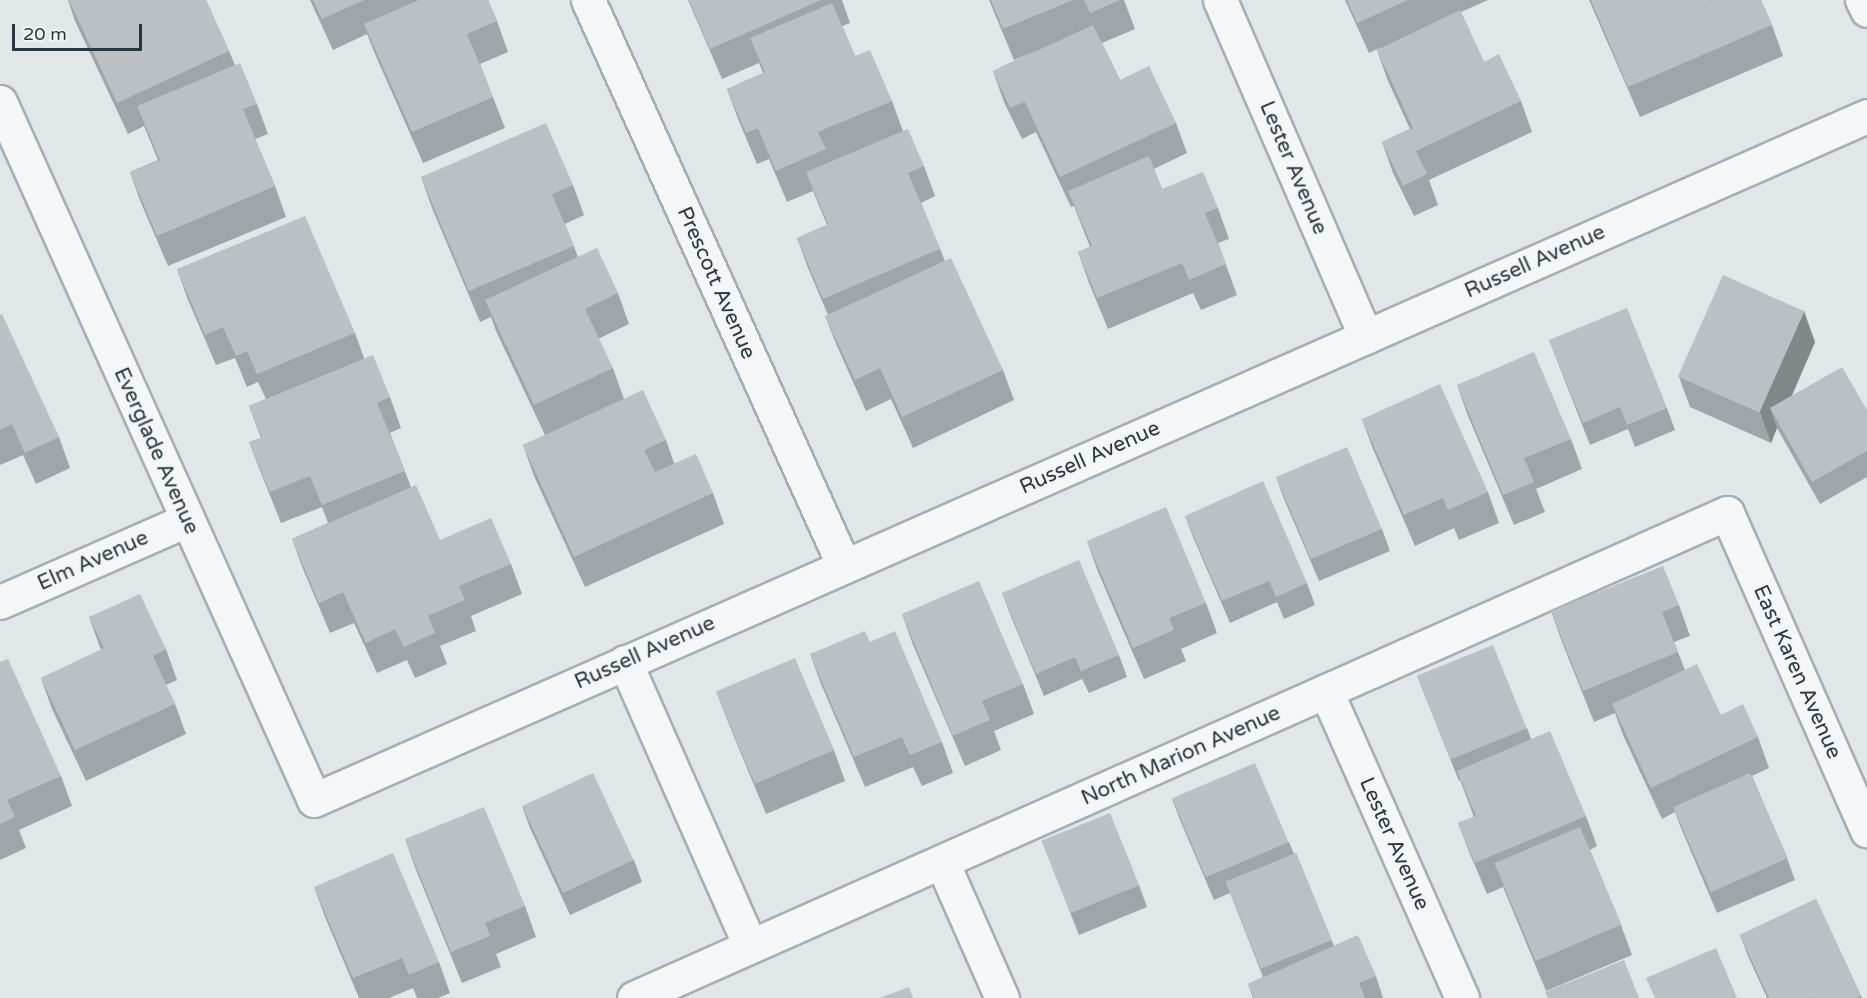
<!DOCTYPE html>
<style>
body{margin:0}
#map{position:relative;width:1867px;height:998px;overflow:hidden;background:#e1e6e9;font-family:"Varela Round",sans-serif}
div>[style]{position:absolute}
.roads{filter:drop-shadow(2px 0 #a7aeb3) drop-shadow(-2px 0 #a7aeb3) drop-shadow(0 2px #a7aeb3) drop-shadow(0 -2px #a7aeb3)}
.street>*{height:33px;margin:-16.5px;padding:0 16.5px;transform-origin:16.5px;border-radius:16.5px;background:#f4f6f7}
.wall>*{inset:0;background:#9fa6a9}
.shaded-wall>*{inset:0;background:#82878a}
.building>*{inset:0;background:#b9c1c5;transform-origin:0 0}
span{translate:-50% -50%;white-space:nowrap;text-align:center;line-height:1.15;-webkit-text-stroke:4.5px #f1f5f7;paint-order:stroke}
.street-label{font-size:21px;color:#2b3740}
.scale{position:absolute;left:12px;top:24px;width:130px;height:27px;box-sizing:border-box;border:3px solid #2b3740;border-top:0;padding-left:8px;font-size:18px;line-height:21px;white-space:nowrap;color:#2b3740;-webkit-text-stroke:4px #f1f5f7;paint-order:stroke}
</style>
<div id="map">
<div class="roads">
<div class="street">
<div style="left:588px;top:0;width:621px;rotate:65.66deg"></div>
<div style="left:1220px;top:0;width:367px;rotate:66.6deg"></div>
<div style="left:1862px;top:0;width:11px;rotate:63deg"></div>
<div style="left:0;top:102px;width:765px;rotate:65.78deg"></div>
<div style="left:314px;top:800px;width:1697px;rotate:-23.77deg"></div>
<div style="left:0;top:602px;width:204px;rotate:-23.7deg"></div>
<div style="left:625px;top:662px;width:310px;rotate:66.2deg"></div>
<div style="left:1326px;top:691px;width:336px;rotate:66.1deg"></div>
<div style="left:942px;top:862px;width:149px;rotate:66.2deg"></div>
<div style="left:634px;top:998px;width:1196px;rotate:-23.93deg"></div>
<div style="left:1727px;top:513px;width:347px;rotate:66.2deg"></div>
</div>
</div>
<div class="wall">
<div style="clip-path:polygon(68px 0,206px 0,229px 51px,235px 65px,257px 104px,268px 134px,255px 139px,275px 186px,286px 217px,168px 266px,141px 203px,130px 172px,158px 160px,144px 126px,128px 134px,75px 21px)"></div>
<div style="clip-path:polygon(310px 0,488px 0,497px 21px,508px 52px,480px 64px,493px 97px,505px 128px,423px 163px,375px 54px,367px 34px,333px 50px)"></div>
<div style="clip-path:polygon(688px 0,842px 0,850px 23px,842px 26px,855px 56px,892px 101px,903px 131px,924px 166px,935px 196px,921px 203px,945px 261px,1003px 370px,1014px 400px,913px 448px,891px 399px,866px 411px,837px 346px,825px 316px,828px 315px,808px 268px,797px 238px,827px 225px,813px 191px,787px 202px,769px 159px,757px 164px,738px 119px,727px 89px,763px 73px,759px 63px,722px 79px)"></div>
<div style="clip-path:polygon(989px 0,1124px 0,1135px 29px,1102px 43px,1120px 80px,1176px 123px,1187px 153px,1154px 169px,1162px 189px,1218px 208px,1229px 239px,1218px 243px,1237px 295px,1201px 310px,1193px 293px,1108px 329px,1089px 283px,1078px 252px,1090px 247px,1074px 206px,1071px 207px,1036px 132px,1022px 139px,1004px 102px,993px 71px,1037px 50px,1014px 60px)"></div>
<div style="clip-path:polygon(1345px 0,1488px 0,1461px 12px,1484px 62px,1521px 101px,1532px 132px,1429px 180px,1438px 205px,1414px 216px,1393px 173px,1382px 142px,1410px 129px,1388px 81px,1377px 50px,1382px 47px,1369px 53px)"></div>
<div style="clip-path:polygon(1589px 0,1761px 0,1772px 25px,1783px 56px,1640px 117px)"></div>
<div style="clip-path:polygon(421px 177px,573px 185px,584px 215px,565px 224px,578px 257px,618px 293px,629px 324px,598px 339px,613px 368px,624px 399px,666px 440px,674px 463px,713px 493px,724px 524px,585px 587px,534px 476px,523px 445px,545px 435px,496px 331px,491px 317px,480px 322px,432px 208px)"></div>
<div style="clip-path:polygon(177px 269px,355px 333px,364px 358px,390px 397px,401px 428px,390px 433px,411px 487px,440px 540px,511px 564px,522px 594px,471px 616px,476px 631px,440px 646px,447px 664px,415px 678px,407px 660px,377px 673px,354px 623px,330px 633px,303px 569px,292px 539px,328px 523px,322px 507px,281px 523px,261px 473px,249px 442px,261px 438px,249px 406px,266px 399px,258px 382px,247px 387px,235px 358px,216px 365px,188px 300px)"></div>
<div style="clip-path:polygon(0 315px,59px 437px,70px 468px,36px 484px,23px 455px,0 465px)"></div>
<div style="clip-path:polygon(1549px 340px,1667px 408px,1675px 430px,1635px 447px,1628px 429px,1590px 445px)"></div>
<div style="clip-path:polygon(1815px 342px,1792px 396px,1867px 410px,1867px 477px,1820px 504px,1777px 428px,1771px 443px,1690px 407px,1679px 377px)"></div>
<div style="clip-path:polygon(1457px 385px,1571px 439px,1582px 469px,1536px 489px,1545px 512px,1514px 525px,1468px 416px)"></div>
<div style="clip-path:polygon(1362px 419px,1488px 492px,1499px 523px,1459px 540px,1454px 528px,1415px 546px,1373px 449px)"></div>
<div style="clip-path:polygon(1276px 477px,1382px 529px,1390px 551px,1319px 581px,1284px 499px)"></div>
<div style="clip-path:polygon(1185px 516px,1307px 583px,1315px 605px,1284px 619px,1277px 602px,1230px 623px,1193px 537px)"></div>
<div style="clip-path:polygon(1087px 541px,1206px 603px,1217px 633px,1181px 649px,1186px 661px,1144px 679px,1098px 572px)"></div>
<div style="clip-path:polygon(1002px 593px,1119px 655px,1127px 677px,1089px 693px,1082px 679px,1044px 696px,1010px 614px)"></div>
<div style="clip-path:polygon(1679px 605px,1690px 636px,1674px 642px,1685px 670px,1721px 715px,1758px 737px,1769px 768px,1752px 776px,1787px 858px,1795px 880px,1717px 913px,1681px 828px,1675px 812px,1662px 819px,1623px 735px,1615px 713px,1594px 722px,1562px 642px,1551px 611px)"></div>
<div style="clip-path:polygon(902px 614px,1023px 684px,1034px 714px,994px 731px,1001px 750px,965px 766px,913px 645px)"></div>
<div style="clip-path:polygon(89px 617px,166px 649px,177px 680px,166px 685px,175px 704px,186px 734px,86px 781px,52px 709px,41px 678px,101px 650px)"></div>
<div style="clip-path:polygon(870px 642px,942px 742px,953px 773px,922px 786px,913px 767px,865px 787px,821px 684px,810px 654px)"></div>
<div style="clip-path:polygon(0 662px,61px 776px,72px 806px,19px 830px,26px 848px,0 860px)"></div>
<div style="clip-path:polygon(1417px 676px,1527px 728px,1531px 739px,1586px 816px,1597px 846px,1590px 850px,1621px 925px,1632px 955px,1546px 991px,1503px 887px,1487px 894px,1470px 854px,1458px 823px,1474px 817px,1460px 780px,1459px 781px)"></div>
<div style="clip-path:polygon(716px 691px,834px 750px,845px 781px,766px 814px,728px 722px)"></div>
<div style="clip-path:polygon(1172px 799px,1289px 842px,1294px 854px,1296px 853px,1334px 946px,1376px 976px,1383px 998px,1253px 998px,1248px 984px,1263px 977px,1230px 893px,1214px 900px,1180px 820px)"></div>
<div style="clip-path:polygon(522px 806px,634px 860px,642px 882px,570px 915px,530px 828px)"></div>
<div style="clip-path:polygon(405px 839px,525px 906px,536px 937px,496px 954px,501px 967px,462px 983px,416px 870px)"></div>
<div style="clip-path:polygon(1042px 841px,1139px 885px,1147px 907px,1079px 935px)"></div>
<div style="clip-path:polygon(314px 887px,439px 962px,450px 993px,438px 998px,417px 998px,413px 988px,389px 998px,359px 998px,325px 917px)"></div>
<div style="clip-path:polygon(1816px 899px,1862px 998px,1767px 998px,1748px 956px,1740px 935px)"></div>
</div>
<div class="shaded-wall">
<div style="clip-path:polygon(1804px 311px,1815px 342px,1779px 424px,1770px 408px,1777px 428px,1771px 443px,1760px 412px)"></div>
</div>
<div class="building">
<div style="clip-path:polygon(69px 0,206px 0,229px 51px,117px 103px)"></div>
<div style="clip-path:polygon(313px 0,364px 0,322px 19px)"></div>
<div style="clip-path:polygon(419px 0,488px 0,497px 21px,467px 34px,493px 97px,412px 132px,364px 24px)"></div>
<div style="clip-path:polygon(689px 0,821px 0,710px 49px)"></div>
<div style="clip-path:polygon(991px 0,1073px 0,1003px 29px)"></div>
<div style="clip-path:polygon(1084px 0,1120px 0,1090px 13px)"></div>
<div style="clip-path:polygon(1347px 0,1408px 0,1357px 23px)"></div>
<div style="clip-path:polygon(1591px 0,1711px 0,1711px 1px,1714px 0,1761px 0,1772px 25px,1628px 87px)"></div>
<div style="clip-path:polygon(832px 3px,855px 56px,870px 50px,892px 101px,818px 132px,826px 149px,776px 171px,758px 128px,746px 133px,727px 89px,765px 72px,750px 38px)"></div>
<div style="clip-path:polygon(1460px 10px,1484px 62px,1499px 54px,1521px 101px,1416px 151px,1427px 174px,1403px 186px,1382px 142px,1413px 128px,1377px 50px)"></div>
<div style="clip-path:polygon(1093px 25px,1120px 80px,1149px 66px,1176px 123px,1060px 177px,1025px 102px,1010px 108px,993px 71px)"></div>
<div style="clip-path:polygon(240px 63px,257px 104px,243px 109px,275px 186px,157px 236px,130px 172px,160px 160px,137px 106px)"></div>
<div style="clip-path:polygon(546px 123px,573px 185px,552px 194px,574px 246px,469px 291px,421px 177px)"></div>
<div style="clip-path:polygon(908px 129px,924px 166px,908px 173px,940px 249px,823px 299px,797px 238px,828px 224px,806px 172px)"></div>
<div style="clip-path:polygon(1149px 156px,1162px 189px,1203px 172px,1218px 208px,1205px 213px,1226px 264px,1189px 280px,1182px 263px,1097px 298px,1078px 252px,1092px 246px,1068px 191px)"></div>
<div style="clip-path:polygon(305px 216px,355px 333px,257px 374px,247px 351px,236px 356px,223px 327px,205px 335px,177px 269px)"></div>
<div style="clip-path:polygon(597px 248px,618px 293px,585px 309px,613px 368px,534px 405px,485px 300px)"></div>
<div style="clip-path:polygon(951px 258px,1003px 370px,902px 417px,880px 368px,855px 380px,825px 316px)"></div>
<div style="left:1723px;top:275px;width:89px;height:111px;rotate:24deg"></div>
<div style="clip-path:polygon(1627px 308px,1667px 408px,1627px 425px,1620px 407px,1583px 423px,1549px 340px)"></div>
<div style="clip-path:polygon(2px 314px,59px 437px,25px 453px,12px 424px,0 430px,0 315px)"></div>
<div style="clip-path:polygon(1534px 352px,1571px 439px,1524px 458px,1534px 482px,1503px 495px,1457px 385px)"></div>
<div style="clip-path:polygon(373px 355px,390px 397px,377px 403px,405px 471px,322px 505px,310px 476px,270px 492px,249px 442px,262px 438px,249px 406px)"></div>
<div style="clip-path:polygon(1842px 367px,1867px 410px,1867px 451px,1812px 482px,1770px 408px)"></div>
<div style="clip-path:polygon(1440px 384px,1488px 492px,1448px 510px,1443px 498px,1404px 515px,1362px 419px)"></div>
<div style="clip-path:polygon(643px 390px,666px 440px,644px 450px,655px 472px,696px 454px,713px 493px,574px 557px,523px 445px)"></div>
<div style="left:1347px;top:447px;width:89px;height:77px;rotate:67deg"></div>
<div style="clip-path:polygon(1263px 481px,1307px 583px,1276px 597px,1269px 581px,1222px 601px,1185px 516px)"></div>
<div style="clip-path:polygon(416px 485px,440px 540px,491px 518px,511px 564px,459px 586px,465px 600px,428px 616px,435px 633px,404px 647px,395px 629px,366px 643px,343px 592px,319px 603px,292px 539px)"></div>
<div style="clip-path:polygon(1166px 507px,1206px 603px,1169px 618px,1174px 630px,1133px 648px,1087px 541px)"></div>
<div style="clip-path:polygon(1079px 560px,1119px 655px,1081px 671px,1075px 657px,1036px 674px,1002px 593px)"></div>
<div style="clip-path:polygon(1663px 566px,1679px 605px,1662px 612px,1678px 652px,1583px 691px,1551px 611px)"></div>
<div style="clip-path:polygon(979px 581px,1023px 684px,982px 701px,990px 720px,953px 736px,902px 614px)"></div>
<div style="clip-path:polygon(140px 594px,166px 649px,153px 656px,175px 704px,75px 750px,41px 678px,104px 648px,89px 617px)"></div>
<div style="clip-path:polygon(865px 631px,870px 642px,895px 631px,942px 742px,910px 755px,902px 737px,854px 757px,810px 654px)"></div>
<div style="left:1493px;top:645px;width:90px;height:82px;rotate:68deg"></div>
<div style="left:795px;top:658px;width:100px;height:86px;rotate:67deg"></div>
<div style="clip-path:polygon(8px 659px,61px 776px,7px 800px,15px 817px,0 824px,0 662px)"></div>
<div style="clip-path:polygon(1697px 664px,1721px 715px,1743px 704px,1758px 737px,1651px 788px,1612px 704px)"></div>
<div style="clip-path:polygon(1550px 731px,1586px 816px,1475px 863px,1458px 823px,1476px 816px,1457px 771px)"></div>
<div style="left:1255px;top:763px;width:86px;height:90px;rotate:67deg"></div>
<div style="left:593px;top:773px;width:96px;height:78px;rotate:65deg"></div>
<div style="left:1750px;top:773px;width:93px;height:84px;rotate:66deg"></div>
<div style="clip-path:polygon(484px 807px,525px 906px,485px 923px,490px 936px,451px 952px,405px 839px)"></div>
<div style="left:1110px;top:813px;width:78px;height:74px;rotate:68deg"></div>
<div style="left:1580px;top:827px;width:106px;height:93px;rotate:67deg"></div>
<div style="clip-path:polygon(393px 853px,439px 962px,409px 975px,402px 958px,353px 978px,314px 887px)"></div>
<div style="left:1296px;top:853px;width:94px;height:76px;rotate:68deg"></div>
<div style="clip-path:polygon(1816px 899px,1861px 996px,1856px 998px,1816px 998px,1815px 997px,1812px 998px,1769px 998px,1740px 935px)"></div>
<div style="clip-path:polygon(1358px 935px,1376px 976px,1359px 983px,1365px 998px,1254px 998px,1248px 984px)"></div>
<div style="clip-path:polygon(1716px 948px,1737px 998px,1655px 998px,1646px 978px)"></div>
<div style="clip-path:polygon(1624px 960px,1639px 998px,1548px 998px,1545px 992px)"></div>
<div style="clip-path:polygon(909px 987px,913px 998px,880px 998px)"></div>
</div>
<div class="street-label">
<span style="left:1293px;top:168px;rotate:67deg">Lester Avenue</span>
<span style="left:1535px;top:262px;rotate:-24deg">Russell Avenue</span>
<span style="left:716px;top:283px;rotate:66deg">Prescott Avenue</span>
<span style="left:156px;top:451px;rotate:66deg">Everglade Avenue</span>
<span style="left:1090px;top:458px;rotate:-24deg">Russell Avenue</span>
<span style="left:93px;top:561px;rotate:-24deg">Elm Avenue</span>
<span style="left:645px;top:653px;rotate:-24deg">Russell Avenue</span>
<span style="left:1797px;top:672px;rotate:66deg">East Karen Avenue</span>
<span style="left:1181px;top:756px;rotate:-24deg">North Marion Avenue</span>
<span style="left:1394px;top:844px;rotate:66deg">Lester Avenue</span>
</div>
<div class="scale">20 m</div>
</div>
